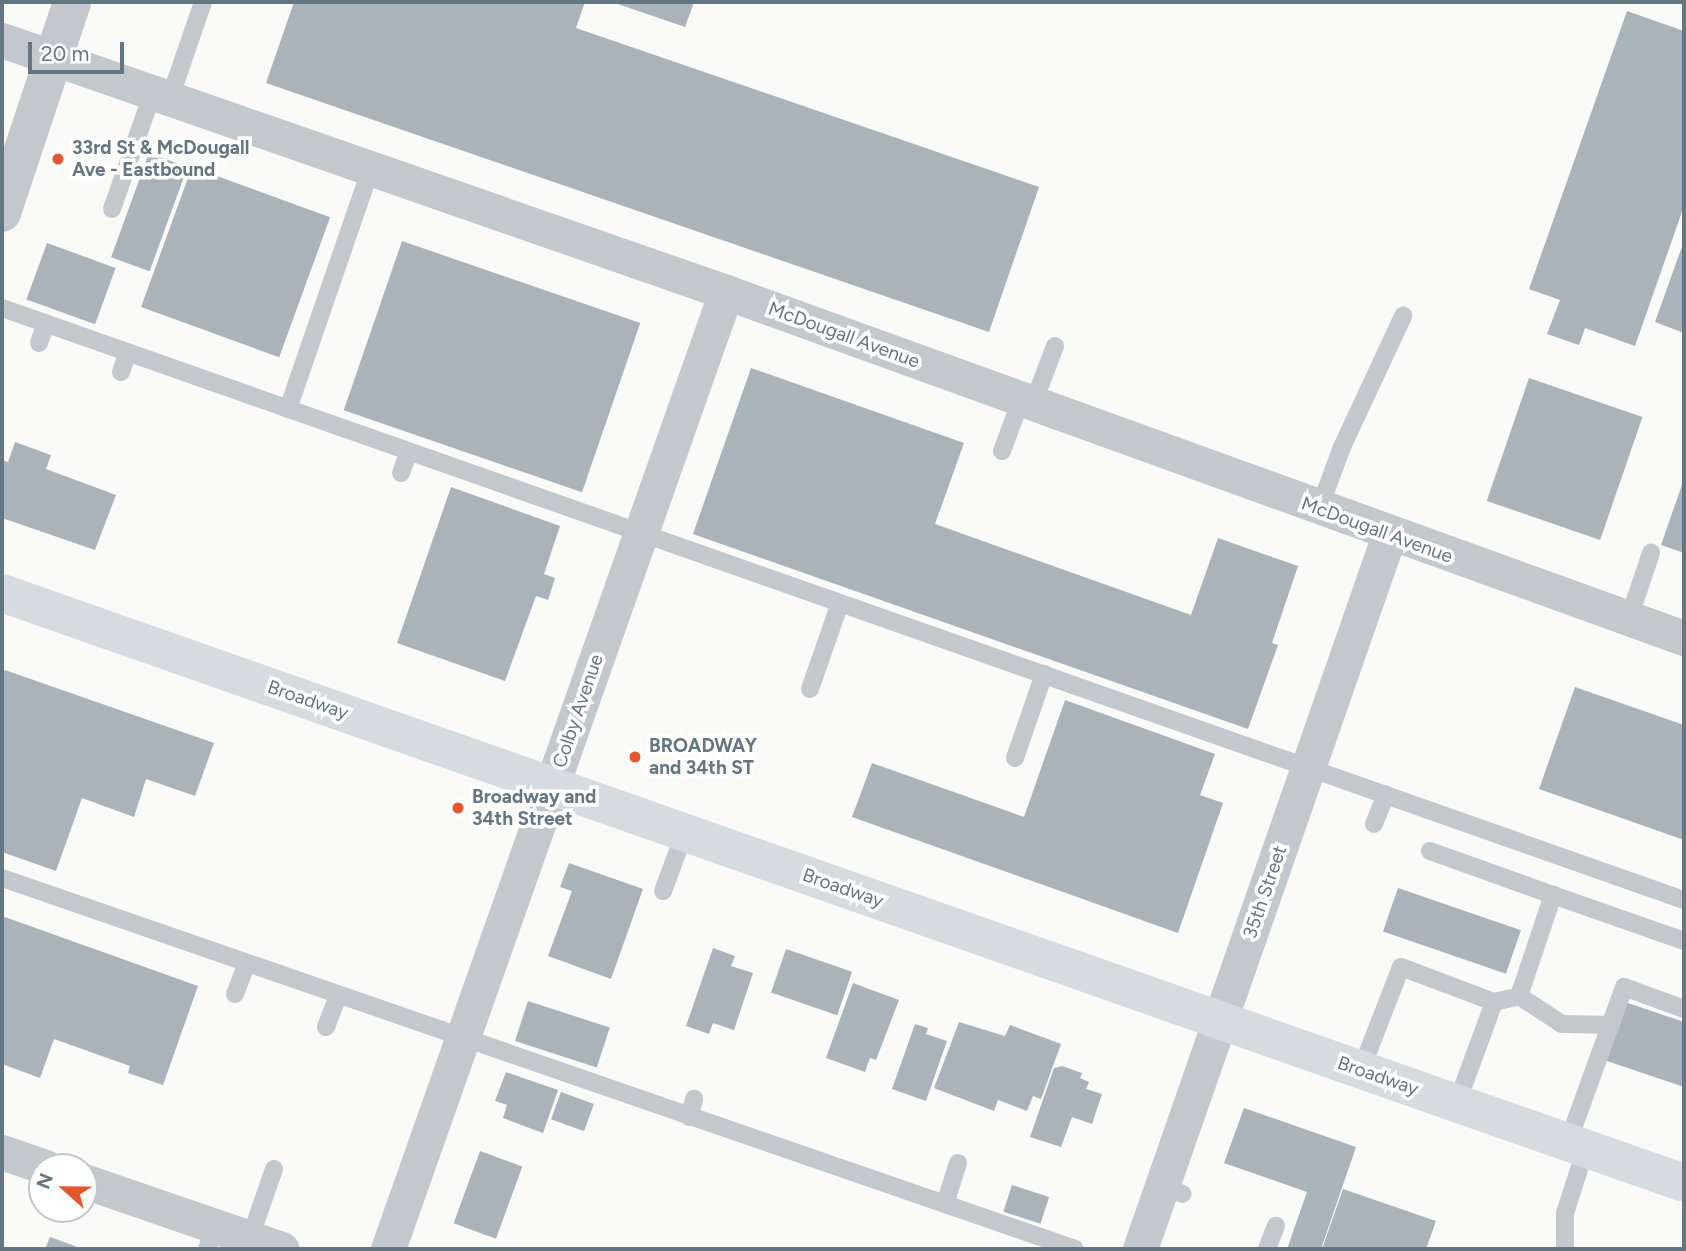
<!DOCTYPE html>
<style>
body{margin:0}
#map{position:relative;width:1686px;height:1251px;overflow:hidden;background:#fafaf8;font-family:Figtree,sans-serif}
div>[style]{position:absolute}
.building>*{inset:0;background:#aab3b9;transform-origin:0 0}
.service>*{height:18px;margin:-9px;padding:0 9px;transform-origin:9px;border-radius:9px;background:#c3c8cc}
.minor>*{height:35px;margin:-17.5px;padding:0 17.5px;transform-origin:17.5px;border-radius:17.5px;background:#c3c8cc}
.tertiary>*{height:38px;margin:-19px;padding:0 19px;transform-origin:19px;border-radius:19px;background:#c3c8cc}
.primary>*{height:38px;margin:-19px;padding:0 19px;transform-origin:19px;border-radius:19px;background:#d6dbdf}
.dots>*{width:19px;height:19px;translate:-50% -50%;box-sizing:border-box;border:4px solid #fff;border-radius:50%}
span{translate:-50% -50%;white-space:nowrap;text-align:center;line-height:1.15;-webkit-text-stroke:7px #fff;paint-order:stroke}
.poi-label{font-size:19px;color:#657683;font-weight:700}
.left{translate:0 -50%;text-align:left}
.street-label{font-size:19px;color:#657683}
.frame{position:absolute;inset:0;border:4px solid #657683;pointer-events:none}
.north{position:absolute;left:28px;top:1153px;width:70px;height:70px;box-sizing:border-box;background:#fff;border:2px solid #c1c8cd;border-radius:50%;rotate:291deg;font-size:19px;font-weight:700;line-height:28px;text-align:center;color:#657683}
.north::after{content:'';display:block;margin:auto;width:24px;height:32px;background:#e4572e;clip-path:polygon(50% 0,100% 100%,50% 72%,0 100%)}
.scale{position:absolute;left:28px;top:42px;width:96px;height:32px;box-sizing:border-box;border:4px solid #657683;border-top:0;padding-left:9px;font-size:21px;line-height:24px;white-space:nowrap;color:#657683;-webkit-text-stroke:5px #fff;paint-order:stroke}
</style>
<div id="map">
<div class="building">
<div style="clip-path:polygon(294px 2px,585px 2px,576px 28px,1039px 187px,989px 332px,266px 83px)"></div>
<div style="clip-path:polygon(612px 2px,694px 2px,685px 27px)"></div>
<div style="clip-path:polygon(1627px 11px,1684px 31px,1684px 206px,1635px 346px,1585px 328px,1579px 345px,1547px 334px,1560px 300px,1529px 289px)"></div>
<div style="left:149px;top:153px;width:41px;height:111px;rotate:20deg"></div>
<div style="left:192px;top:167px;width:147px;height:149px;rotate:20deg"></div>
<div style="left:402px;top:241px;width:252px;height:179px;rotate:19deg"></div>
<div style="clip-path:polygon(1684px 241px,1684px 333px,1655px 322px)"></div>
<div style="left:47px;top:243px;width:73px;height:60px;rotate:20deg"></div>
<div style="clip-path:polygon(751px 368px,964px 443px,935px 524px,1191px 615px,1218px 538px,1298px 566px,1272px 643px,1278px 645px,1248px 729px,693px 534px)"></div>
<div style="left:1529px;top:378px;width:120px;height:130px;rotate:19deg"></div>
<div style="clip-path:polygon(15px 442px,51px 455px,46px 469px,116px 495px,95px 550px,2px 518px,2px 460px,8px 462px)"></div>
<div style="clip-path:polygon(1684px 479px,1684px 553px,1661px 545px)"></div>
<div style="clip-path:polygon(451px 487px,560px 526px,544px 574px,555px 578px,548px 600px,536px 596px,505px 681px,397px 643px)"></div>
<div style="clip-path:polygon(2px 669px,214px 743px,195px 796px,146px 779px,134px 817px,82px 798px,56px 871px,2px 852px)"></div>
<div style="clip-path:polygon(1575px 687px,1684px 725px,1684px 840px,1539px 789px)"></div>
<div style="clip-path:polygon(1065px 700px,1215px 754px,1200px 795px,1223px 803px,1178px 933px,852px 817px,872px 763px,1024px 817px)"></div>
<div style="clip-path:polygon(569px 863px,643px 889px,611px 979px,548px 956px,572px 891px,560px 887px)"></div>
<div style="left:1398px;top:888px;width:130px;height:46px;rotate:19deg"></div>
<div style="clip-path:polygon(2px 916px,198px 986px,163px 1085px,128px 1073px,130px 1066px,54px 1039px,40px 1078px,2px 1064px)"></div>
<div style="clip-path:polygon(713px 948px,735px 956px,731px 966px,753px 973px,734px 1030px,713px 1023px,709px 1034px,686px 1026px)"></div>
<div style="left:786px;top:949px;width:70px;height:46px;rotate:19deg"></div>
<div style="clip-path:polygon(853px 983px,899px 1000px,876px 1060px,870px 1058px,865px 1072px,826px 1058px)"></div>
<div style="left:528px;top:1001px;width:86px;height:42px;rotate:18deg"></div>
<div style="clip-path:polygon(1625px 1002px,1684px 1022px,1684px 1087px,1604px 1060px)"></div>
<div style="clip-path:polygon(959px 1022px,1005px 1036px,1010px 1025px,1061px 1044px,1041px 1099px,1033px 1096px,1027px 1111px,998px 1100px,994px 1111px,934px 1088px)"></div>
<div style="clip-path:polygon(915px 1024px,928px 1028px,926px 1034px,947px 1041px,926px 1101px,892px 1089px)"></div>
<div style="clip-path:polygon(1062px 1066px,1082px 1073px,1080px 1078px,1089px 1082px,1086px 1089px,1102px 1094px,1092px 1124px,1072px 1117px,1061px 1147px,1030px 1137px,1054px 1068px)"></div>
<div style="clip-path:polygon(506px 1072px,558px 1090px,543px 1133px,503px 1118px,507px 1105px,495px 1101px)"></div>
<div style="left:561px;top:1092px;width:35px;height:29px;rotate:20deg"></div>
<div style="clip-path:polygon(1244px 1108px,1356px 1147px,1321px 1249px,1287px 1249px,1307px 1192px,1224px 1163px)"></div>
<div style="left:480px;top:1151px;width:45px;height:77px;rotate:20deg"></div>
<div style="left:1012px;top:1185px;width:39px;height:28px;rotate:18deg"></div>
<div style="clip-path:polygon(1343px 1189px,1436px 1221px,1426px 1249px,1322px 1249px)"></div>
<div style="clip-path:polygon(50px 1237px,83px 1249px,45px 1249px)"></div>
</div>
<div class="service">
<div style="left:170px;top:98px;width:102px;rotate:-71deg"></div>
<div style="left:112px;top:209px;width:124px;rotate:-70.7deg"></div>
<div style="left:2px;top:308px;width:1783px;rotate:19.39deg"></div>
<div style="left:39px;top:343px;width:21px;rotate:-71deg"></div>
<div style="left:121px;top:372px;width:21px;rotate:-71deg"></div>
<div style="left:1033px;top:404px;width:62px;rotate:-69.2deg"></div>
<div style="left:288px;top:409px;width:255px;rotate:-71deg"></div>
<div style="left:1002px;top:451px;width:54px;rotate:-69.6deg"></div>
<div style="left:401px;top:473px;width:23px;rotate:-70deg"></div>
<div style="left:1319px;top:509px;width:66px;rotate:-69.6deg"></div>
<div style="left:1342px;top:447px;width:145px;rotate:-65deg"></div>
<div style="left:1629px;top:618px;width:69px;rotate:-71.3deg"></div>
<div style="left:810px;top:689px;width:91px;rotate:-70.8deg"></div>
<div style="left:1015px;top:758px;width:89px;rotate:-71deg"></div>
<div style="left:1374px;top:824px;width:32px;rotate:-68deg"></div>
<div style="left:1430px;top:851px;width:131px;rotate:19.7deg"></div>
<div style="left:2px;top:878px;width:1135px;rotate:19.07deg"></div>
<div style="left:663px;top:891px;width:63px;rotate:-69.6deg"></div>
<div style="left:235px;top:994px;width:33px;rotate:-69deg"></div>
<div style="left:1519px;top:996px;width:51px;rotate:33.1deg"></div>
<div style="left:1562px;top:1024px;width:49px;rotate:1.2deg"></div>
<div style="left:1494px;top:1002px;width:26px;rotate:-13deg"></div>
<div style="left:1519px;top:996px;width:107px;rotate:-71.4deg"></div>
<div style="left:1553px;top:895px;width:139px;rotate:19.3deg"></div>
<div style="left:326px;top:1027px;width:34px;rotate:-69deg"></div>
<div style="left:1361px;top:1070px;width:110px;rotate:-68.8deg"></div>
<div style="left:1401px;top:967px;width:99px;rotate:20.6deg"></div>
<div style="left:1494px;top:1002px;width:108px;rotate:110.1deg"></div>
<div style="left:689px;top:1117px;width:19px;rotate:-74deg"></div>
<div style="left:1568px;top:1142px;width:165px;rotate:-70.1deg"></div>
<div style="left:1624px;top:987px;width:64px;rotate:20.1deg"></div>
<div style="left:1162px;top:1186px;width:22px;rotate:21deg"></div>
<div style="left:945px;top:1204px;width:43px;rotate:-72.4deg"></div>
<div style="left:250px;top:1238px;width:73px;rotate:-70.8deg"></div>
<div style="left:207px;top:1249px;width:24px;rotate:-71deg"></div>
<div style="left:1267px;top:1249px;width:25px;rotate:-69deg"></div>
<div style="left:1565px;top:1249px;width:36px;rotate:-90deg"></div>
<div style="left:1565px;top:1213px;width:68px;rotate:-72.1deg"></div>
</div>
<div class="minor">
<div style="left:2px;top:40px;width:767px;rotate:19.19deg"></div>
<div style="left:726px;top:292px;width:1019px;rotate:19.86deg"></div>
<div style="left:2px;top:1152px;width:46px;rotate:19.2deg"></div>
<div style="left:84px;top:1181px;width:209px;rotate:19deg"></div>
<div style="left:388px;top:1249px;width:1015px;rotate:-70.55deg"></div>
<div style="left:1140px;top:1249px;width:756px;rotate:-70.77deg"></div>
</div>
<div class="tertiary">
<div style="left:2px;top:213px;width:222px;rotate:-71.6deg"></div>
</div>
<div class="primary">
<div style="left:2px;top:593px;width:1782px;rotate:19.33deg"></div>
</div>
<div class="dots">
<div style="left:58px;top:159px;background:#e4572e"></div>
<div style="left:635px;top:757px;background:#e4572e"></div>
<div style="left:458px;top:808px;background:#e4572e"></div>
</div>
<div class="poi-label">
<span class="left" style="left:72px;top:159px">33rd St &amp; McDougall<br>Ave - Eastbound</span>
<span class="left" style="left:649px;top:757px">BROADWAY<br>and 34th ST</span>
<span class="left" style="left:472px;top:808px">Broadway and<br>34th Street</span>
</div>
<div class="street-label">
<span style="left:844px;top:335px;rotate:20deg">McDougall Avenue</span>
<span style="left:1377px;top:530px;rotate:20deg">McDougall Avenue</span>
<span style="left:308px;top:700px;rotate:19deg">Broadway</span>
<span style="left:578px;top:711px;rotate:-71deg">Colby Avenue</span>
<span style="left:843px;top:888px;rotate:19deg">Broadway</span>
<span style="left:1265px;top:892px;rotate:-71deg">35th Street</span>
<span style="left:1378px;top:1076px;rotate:19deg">Broadway</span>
</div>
<div class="frame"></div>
<div class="north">N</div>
<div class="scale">20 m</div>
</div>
